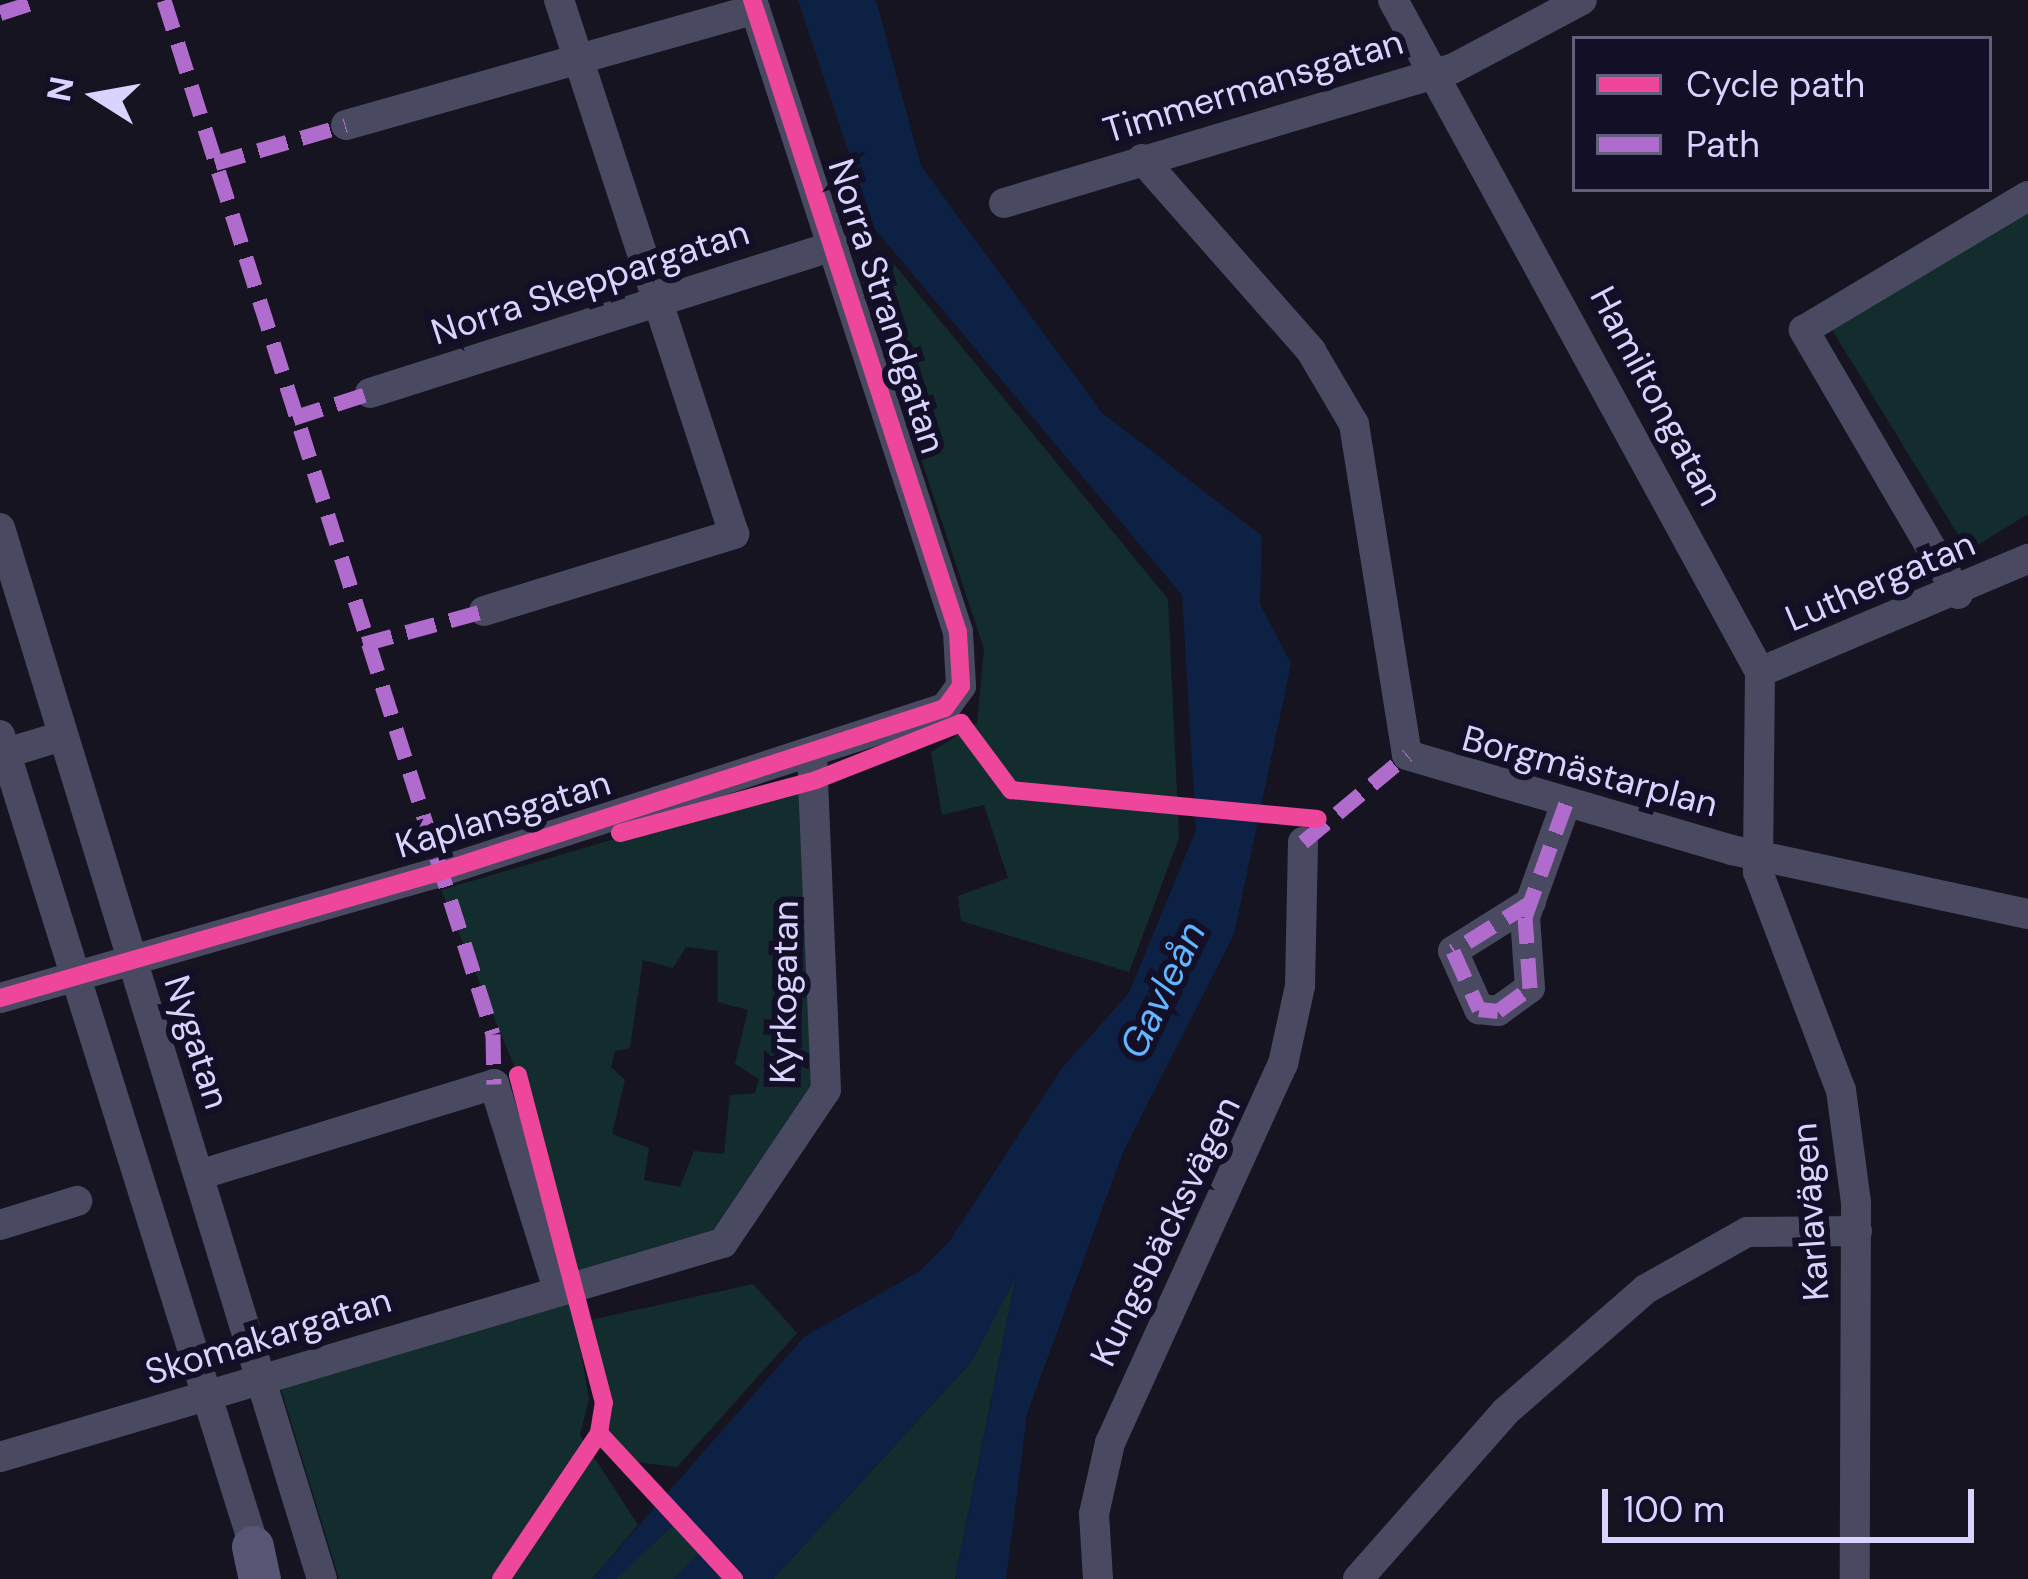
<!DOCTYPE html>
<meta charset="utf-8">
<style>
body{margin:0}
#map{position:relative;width:2028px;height:1579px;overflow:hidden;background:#161421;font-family:"DM Sans",sans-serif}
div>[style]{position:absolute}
.green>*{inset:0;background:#132c2d}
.water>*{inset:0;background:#0d2144}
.minor>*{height:30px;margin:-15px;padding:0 15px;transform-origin:15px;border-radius:15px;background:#4a4962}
.secondary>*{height:42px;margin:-21px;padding:0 21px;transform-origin:21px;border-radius:21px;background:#575674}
.quiet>*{height:15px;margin-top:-7.5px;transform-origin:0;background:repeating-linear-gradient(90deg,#b06ccc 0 30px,transparent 0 45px)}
.cycleway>*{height:18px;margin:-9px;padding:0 9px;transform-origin:9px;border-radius:9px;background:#ed469a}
span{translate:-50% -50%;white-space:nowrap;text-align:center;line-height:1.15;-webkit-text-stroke:12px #130f26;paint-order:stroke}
.street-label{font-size:36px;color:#d9d4ff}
.water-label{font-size:39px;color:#62b6ff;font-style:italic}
.legend{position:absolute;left:1572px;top:36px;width:420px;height:156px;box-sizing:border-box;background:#130f26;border:3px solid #625e7d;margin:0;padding:15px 21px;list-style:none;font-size:36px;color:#d9d4ff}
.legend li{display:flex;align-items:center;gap:24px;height:60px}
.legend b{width:60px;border:3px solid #625e7d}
.north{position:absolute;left:36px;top:36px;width:120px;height:120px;-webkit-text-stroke:9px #130f26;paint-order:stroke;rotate:281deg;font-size:33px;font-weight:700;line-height:48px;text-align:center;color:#d9d4ff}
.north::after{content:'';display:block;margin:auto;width:42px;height:54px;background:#d9d4ff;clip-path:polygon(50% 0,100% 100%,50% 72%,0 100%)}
.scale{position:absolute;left:1602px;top:1489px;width:372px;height:54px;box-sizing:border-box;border:6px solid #d9d4ff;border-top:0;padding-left:15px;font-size:36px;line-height:42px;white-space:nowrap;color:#d9d4ff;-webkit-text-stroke:9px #130f26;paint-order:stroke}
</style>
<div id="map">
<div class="green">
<div style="clip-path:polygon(2028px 207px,2028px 514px,1968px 551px,1829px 325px)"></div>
<div style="clip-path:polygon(893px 263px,1168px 599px,1179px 838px,1129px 972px,961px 921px,958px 896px,1008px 878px,984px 805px,942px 815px,931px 752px,977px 723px,984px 649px,861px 278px)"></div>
<div style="clip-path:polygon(evenodd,816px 780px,826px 1090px,723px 1243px,577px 1284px,518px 1075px,441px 890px,816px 780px,686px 947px,718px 951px,718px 1002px,748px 1010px,735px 1064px,759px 1079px,755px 1093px,730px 1095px,724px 1154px,694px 1151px,680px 1187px,644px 1180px,649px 1148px,612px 1134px,625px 1080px,611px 1067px,615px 1051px,630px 1048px,643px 960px,673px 968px,686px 947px)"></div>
<div style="clip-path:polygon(1016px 1276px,955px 1579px,773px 1579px,971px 1362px)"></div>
<div style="clip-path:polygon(753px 1284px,797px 1333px,677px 1467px,627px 1461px,599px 1433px,604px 1403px,582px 1322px)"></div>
<div style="clip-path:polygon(571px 1293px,589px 1399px,580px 1435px,638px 1525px,592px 1579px,339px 1579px,279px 1383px)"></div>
<div style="clip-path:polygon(679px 1519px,713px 1540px,674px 1579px,616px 1579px)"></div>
</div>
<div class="water">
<div style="clip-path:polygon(798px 0,876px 0,921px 166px,1102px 413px,1262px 536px,1260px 604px,1291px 664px,1234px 934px,1123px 1152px,1027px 1414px,1006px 1579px,955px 1579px,1016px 1277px,971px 1362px,773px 1579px,674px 1579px,712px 1540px,680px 1519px,616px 1579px,592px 1579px,804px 1337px,920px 1271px,949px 1242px,1062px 1068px,1129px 993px,1196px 830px,1182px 595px,874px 228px)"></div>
</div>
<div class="minor">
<div style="left:1393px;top:0;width:766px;rotate:61.36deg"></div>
<div style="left:1760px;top:672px;width:200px;rotate:90.6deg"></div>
<div style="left:1758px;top:872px;width:233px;rotate:69.2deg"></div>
<div style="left:1841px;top:1090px;width:114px;rotate:82.4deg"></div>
<div style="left:1856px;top:1203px;width:376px;rotate:90.2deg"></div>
<div style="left:346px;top:125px;width:425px;rotate:-15.8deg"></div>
<div style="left:1142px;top:159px;width:256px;rotate:48.6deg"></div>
<div style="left:1311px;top:351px;width:85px;rotate:59.5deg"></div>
<div style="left:1354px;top:424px;width:335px;rotate:80.9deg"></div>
<div style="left:1407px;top:755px;width:339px;rotate:16.3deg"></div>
<div style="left:1732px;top:850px;width:303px;rotate:12.2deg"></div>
<div style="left:1004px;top:203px;width:468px;rotate:-16.7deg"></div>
<div style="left:1452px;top:69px;width:147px;rotate:-28deg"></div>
<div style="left:370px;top:393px;width:487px;rotate:-17.6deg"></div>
<div style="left:0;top:528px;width:1099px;rotate:72.97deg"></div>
<div style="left:1958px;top:594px;width:306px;rotate:-120.3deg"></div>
<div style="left:1804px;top:330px;width:261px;rotate:-30.9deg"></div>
<div style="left:484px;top:611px;width:262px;rotate:-17.1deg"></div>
<div style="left:734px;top:534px;width:562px;rotate:-108.14deg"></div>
<div style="left:1760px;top:672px;width:291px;rotate:-22.9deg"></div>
<div style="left:0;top:735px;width:867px;rotate:72.61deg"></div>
<div style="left:0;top:755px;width:65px;rotate:-17deg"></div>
<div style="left:1531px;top:902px;width:92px;rotate:147.9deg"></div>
<div style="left:1453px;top:951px;width:64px;rotate:65.9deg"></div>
<div style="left:1479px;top:1009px;width:19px;rotate:6deg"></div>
<div style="left:1498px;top:1011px;width:39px;rotate:-36deg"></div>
<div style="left:1530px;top:988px;width:71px;rotate:-94deg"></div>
<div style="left:1525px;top:917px;width:121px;rotate:-70.2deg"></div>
<div style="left:0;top:998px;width:450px;rotate:-16deg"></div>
<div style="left:433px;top:874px;width:538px;rotate:-17.96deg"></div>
<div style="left:945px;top:708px;width:27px;rotate:-54deg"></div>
<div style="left:961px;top:686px;width:54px;rotate:-93.2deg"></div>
<div style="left:958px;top:632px;width:665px;rotate:-108.05deg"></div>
<div style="left:199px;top:1175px;width:309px;rotate:-17.1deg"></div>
<div style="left:494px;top:1084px;width:215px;rotate:72.7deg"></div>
<div style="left:0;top:1225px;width:81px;rotate:-17.3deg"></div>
<div style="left:0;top:1457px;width:754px;rotate:-16.49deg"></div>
<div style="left:723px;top:1243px;width:184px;rotate:-56.1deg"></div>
<div style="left:826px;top:1090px;width:334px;rotate:-92.4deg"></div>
<div style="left:1098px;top:1579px;width:65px;rotate:-93.5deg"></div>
<div style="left:1094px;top:1514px;width:73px;rotate:-77.3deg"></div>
<div style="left:1110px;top:1443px;width:417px;rotate:-65.5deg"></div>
<div style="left:1283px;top:1064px;width:80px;rotate:-77.7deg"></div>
<div style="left:1300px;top:986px;width:144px;rotate:-88.8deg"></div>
<div style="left:1358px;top:1579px;width:222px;rotate:-48.6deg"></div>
<div style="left:1505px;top:1412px;width:187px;rotate:-41.1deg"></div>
<div style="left:1646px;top:1289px;width:116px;rotate:-29.4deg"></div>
<div style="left:1747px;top:1232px;width:110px;rotate:-0.5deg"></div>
</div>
<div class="secondary">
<div style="left:253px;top:1547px;width:33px;rotate:78deg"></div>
</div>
<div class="quiet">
<div style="left:164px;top:0;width:1085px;rotate:72.35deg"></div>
<div style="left:493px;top:1034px;width:50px;rotate:88.9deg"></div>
<div style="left:0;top:13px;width:42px;rotate:-18deg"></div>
<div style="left:215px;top:163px;width:136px;rotate:-16.2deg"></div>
<div style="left:293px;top:418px;width:81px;rotate:-18deg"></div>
<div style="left:363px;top:644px;width:125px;rotate:-15.3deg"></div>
<div style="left:1303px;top:842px;width:136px;rotate:-39.9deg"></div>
<div style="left:1531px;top:902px;width:92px;rotate:147.9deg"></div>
<div style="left:1453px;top:951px;width:64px;rotate:65.9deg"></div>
<div style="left:1479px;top:1009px;width:19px;rotate:6deg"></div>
<div style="left:1498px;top:1011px;width:39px;rotate:-36deg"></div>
<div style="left:1530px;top:988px;width:71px;rotate:-94deg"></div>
<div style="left:1525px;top:917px;width:121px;rotate:-70.2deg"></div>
</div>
<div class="cycleway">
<div style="left:620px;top:833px;width:203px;rotate:-15.1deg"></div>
<div style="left:816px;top:780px;width:156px;rotate:-21.5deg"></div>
<div style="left:961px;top:723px;width:84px;rotate:53.3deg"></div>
<div style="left:1011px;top:790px;width:308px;rotate:5.4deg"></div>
<div style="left:0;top:998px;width:450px;rotate:-16deg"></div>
<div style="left:433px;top:874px;width:538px;rotate:-17.96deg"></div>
<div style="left:945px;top:708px;width:27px;rotate:-54deg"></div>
<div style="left:961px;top:686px;width:54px;rotate:-93.2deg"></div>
<div style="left:958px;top:632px;width:665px;rotate:-108.05deg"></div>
<div style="left:599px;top:1433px;width:199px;rotate:47.2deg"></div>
<div style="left:501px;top:1579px;width:176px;rotate:-56.1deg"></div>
<div style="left:599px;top:1433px;width:30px;rotate:-81deg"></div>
<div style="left:604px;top:1403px;width:339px;rotate:-104.7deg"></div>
</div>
<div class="street-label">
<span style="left:1253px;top:86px;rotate:-17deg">Timmermansgatan</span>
<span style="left:590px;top:282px;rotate:-18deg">Norra Skeppargatan</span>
<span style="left:887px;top:306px;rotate:72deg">Norra Strandgatan</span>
<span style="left:1657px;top:396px;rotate:62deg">Hamiltongatan</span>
<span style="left:1880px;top:581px;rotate:-23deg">Luthergatan</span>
<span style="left:1590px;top:771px;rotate:15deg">Borgmästarplan</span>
<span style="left:503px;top:814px;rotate:-17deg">Kaplansgatan</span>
<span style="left:784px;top:992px;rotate:-89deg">Kyrkogatan</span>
<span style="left:197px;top:1042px;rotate:72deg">Nygatan</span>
<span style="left:1810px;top:1212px;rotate:-94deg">Karlavägen</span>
<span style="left:1165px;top:1231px;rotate:-64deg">Kungsbäcksvägen</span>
<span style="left:268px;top:1336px;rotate:-17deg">Skomakargatan</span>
</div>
<div class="water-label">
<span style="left:1163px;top:990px;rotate:-64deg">Gavleån</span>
</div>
<ul class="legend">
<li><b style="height:15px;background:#ed469a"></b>Cycle path</li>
<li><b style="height:15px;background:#b06ccc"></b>Path</li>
</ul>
<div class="north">N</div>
<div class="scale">100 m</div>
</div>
